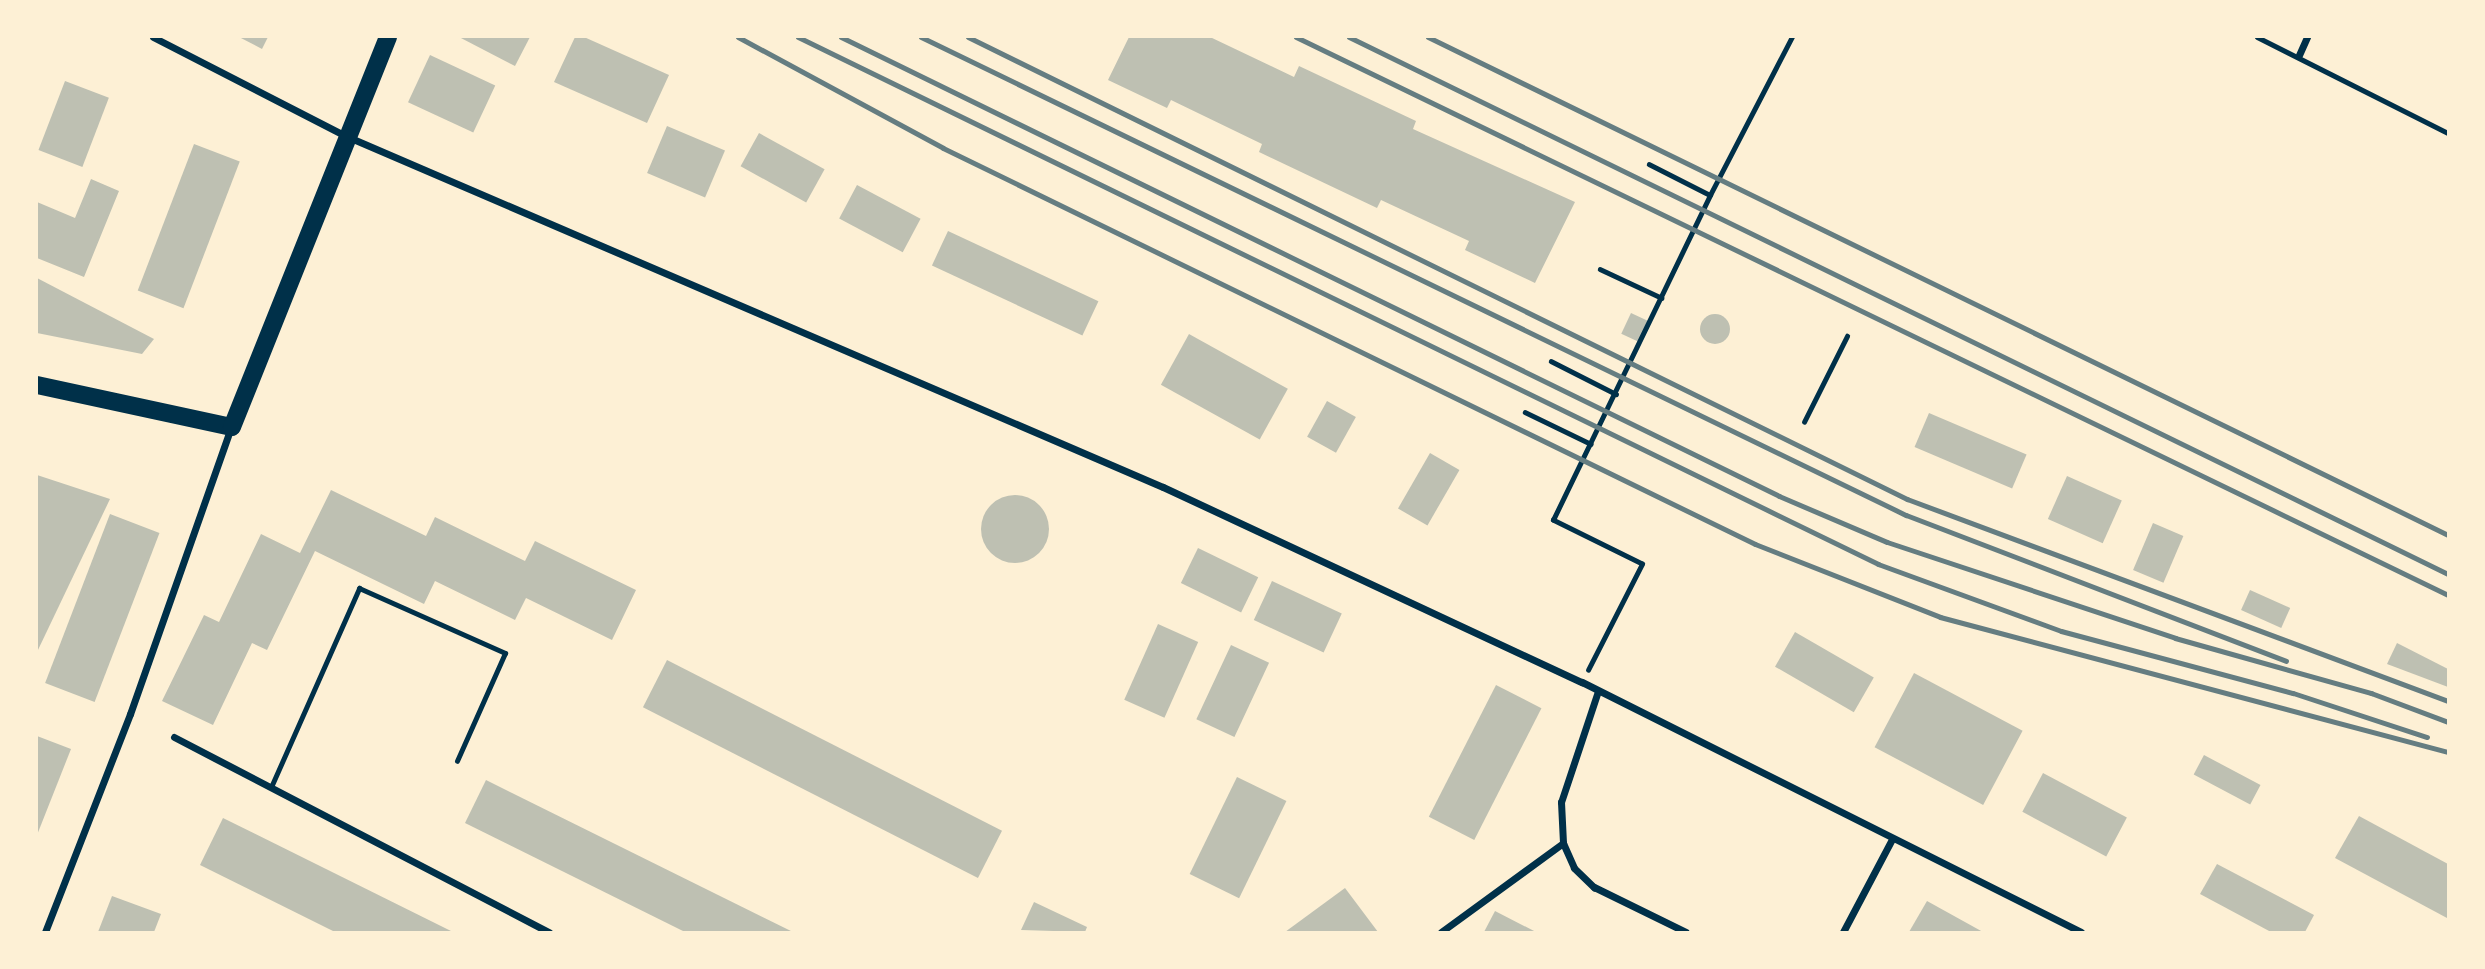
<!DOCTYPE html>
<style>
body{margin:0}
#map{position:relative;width:2485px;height:969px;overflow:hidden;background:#fdf0d5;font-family:Lato,sans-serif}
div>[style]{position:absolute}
.building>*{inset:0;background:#bec0b2;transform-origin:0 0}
.round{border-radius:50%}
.path>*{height:4.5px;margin:-2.25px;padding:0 2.25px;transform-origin:2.25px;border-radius:2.25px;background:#003049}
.service>*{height:5px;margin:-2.5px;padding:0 2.5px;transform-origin:2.5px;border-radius:2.5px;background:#003049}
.minor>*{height:7px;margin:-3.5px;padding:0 3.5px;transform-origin:3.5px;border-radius:3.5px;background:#003049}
.primary>*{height:18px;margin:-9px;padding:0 9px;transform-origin:9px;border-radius:9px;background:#003049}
.rail>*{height:5px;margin:-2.5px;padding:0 2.5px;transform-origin:2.5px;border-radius:2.5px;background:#657d81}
span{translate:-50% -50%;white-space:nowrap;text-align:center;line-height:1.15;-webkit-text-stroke:5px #fdf0d5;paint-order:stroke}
.frame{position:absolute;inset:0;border:38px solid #fdf0d5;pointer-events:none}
</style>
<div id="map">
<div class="building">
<div style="clip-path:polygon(239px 37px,268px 37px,262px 49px)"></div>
<div style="clip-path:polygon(459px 37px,530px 37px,515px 66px)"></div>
<div style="clip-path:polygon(575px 37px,584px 37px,669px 75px,647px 123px,554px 82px)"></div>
<div style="clip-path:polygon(1129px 37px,1210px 37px,1294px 77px,1299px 66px,1416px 121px,1413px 129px,1575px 202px,1535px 283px,1465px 250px,1469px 241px,1381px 200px,1377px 208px,1259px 152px,1262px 144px,1171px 100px,1167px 108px,1108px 80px)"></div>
<div style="left:430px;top:55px;width:72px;height:52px;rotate:25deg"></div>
<div style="left:65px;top:81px;width:47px;height:74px;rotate:21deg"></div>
<div style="left:667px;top:126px;width:63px;height:51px;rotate:23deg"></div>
<div style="left:759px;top:133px;width:75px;height:38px;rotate:29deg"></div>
<div style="left:194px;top:144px;width:49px;height:157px;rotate:21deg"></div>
<div style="clip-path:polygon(91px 179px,119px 191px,84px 277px,37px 258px,37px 202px,75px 218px)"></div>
<div style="left:857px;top:185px;width:72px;height:38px;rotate:28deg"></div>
<div style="left:948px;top:231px;width:166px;height:38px;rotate:25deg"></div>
<div style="clip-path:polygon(37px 278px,154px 339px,142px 354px,37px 333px)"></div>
<div style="left:1631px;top:313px;width:19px;height:23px;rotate:25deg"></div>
<div class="round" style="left:1700px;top:314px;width:30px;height:30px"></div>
<div style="left:1189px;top:334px;width:113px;height:58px;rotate:29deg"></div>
<div style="left:1327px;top:401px;width:33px;height:41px;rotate:29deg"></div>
<div style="left:1929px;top:413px;width:106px;height:37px;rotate:23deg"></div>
<div style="left:1430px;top:453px;width:34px;height:64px;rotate:30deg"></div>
<div style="clip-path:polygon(37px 475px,110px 499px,37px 652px)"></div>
<div style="left:2067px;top:476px;width:60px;height:47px;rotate:24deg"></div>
<div style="clip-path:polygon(331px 490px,426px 536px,435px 517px,525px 561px,535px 541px,636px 590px,612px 640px,526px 598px,515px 620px,435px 581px,424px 604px,315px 551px,267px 650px,252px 643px,213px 725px,162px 701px,204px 615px,219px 622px,261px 534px,300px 553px)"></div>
<div class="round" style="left:981px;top:495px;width:68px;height:68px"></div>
<div style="left:110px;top:514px;width:53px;height:181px;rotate:21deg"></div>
<div style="left:2153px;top:523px;width:33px;height:51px;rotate:23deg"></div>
<div style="left:1198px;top:548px;width:67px;height:39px;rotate:26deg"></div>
<div style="left:1272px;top:581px;width:77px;height:43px;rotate:25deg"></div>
<div style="left:2250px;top:590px;width:44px;height:22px;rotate:24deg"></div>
<div style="left:1158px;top:624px;width:44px;height:83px;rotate:24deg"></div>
<div style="left:1795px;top:632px;width:91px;height:40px;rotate:30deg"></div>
<div style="clip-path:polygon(2397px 643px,2448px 669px,2448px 687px,2387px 664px)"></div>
<div style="left:1231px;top:645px;width:42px;height:82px;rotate:25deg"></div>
<div style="left:667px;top:660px;width:376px;height:53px;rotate:27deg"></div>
<div style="left:1914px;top:673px;width:123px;height:84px;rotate:28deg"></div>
<div style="left:1496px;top:685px;width:51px;height:148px;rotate:27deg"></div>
<div style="clip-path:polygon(37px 736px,71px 749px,37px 835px)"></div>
<div style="left:2204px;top:755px;width:64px;height:22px;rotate:28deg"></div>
<div style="left:2043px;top:773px;width:95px;height:44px;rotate:28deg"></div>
<div style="left:1237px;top:777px;width:55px;height:108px;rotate:26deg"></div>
<div style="clip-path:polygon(486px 780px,793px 932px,685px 932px,465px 823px)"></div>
<div style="clip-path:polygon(2359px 816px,2448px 864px,2447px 918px,2335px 858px)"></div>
<div style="clip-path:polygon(223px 818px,453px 932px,335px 932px,200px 865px)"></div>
<div style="clip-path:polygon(2217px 864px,2314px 915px,2305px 932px,2271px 932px,2200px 894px)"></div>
<div style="clip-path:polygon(1345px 888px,1378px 932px,1285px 932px)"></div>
<div style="clip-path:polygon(112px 896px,161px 914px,154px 932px,98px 932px)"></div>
<div style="clip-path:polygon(1927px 901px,1983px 932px,1909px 932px)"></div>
<div style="clip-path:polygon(1034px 902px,1087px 927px,1085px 932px,1021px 930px)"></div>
<div style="clip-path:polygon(1495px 911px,1536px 932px,1484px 932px)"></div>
</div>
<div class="path">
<div style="left:1649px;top:164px;width:68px;rotate:26.9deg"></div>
<div style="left:1600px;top:269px;width:68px;rotate:25.1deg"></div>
<div style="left:1551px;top:361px;width:73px;rotate:26.9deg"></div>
<div style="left:1525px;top:412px;width:73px;rotate:25.9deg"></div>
<div style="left:1804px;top:422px;width:96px;rotate:-63.4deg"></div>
<div style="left:1588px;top:670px;width:119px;rotate:-63deg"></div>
<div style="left:1642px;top:564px;width:99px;rotate:-153.7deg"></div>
<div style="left:1553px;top:520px;width:361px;rotate:-64.2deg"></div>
<div style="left:1710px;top:195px;width:178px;rotate:-62.6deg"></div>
</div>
<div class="service">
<div style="left:2257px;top:37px;width:214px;rotate:26.7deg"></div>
<div style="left:271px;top:787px;width:218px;rotate:-66.1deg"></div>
<div style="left:359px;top:588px;width:160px;rotate:24deg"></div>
<div style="left:505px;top:653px;width:118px;rotate:114deg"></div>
</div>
<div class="minor">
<div style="left:153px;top:37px;width:217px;rotate:27.2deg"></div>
<div style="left:346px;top:136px;width:889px;rotate:23.25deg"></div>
<div style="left:1163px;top:487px;width:462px;rotate:25deg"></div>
<div style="left:1582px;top:682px;width:558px;rotate:26.61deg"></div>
<div style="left:2299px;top:55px;width:20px;rotate:-66deg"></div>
<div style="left:1598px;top:691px;width:117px;rotate:108.4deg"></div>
<div style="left:1561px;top:802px;width:41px;rotate:87.2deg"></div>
<div style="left:1563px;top:843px;width:27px;rotate:66deg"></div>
<div style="left:1574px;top:868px;width:28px;rotate:44deg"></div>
<div style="left:1594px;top:887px;width:102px;rotate:26.1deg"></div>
<div style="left:174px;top:737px;width:423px;rotate:27.5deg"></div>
<div style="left:45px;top:932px;width:234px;rotate:-68.7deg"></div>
<div style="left:130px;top:714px;width:304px;rotate:-70.6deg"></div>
<div style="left:1441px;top:932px;width:151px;rotate:-36.1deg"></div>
<div style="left:1843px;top:932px;width:105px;rotate:-62.2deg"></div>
</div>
<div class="primary">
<div style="left:37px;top:385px;width:199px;rotate:12.2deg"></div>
<div style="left:232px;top:427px;width:420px;rotate:-68.2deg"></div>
</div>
<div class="rail">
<div style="left:738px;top:37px;width:233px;rotate:28.4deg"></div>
<div style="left:943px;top:148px;width:903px;rotate:26deg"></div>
<div style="left:1755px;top:544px;width:199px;rotate:21.5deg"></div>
<div style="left:1940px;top:617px;width:526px;rotate:14.88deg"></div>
<div style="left:798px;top:37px;width:1202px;rotate:26.01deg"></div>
<div style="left:1878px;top:564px;width:195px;rotate:20.1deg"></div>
<div style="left:2061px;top:631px;width:240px;rotate:15deg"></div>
<div style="left:2293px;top:693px;width:141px;rotate:18.2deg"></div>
<div style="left:841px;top:37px;width:1044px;rotate:26.07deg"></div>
<div style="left:1779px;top:496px;width:117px;rotate:23.1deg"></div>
<div style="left:1887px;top:542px;width:304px;rotate:18.4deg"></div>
<div style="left:2175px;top:638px;width:204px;rotate:15.7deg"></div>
<div style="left:2371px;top:693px;width:82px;rotate:20.6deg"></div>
<div style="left:921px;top:37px;width:1095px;rotate:25.89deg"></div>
<div style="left:1906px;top:515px;width:407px;rotate:21deg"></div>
<div style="left:968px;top:37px;width:1047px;rotate:26.2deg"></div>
<div style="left:1907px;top:499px;width:577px;rotate:20.47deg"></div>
<div style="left:1296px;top:37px;width:1280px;rotate:25.84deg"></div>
<div style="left:1349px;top:37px;width:1223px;rotate:26.04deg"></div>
<div style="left:1428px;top:37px;width:1135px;rotate:26.02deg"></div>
</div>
<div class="frame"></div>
</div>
